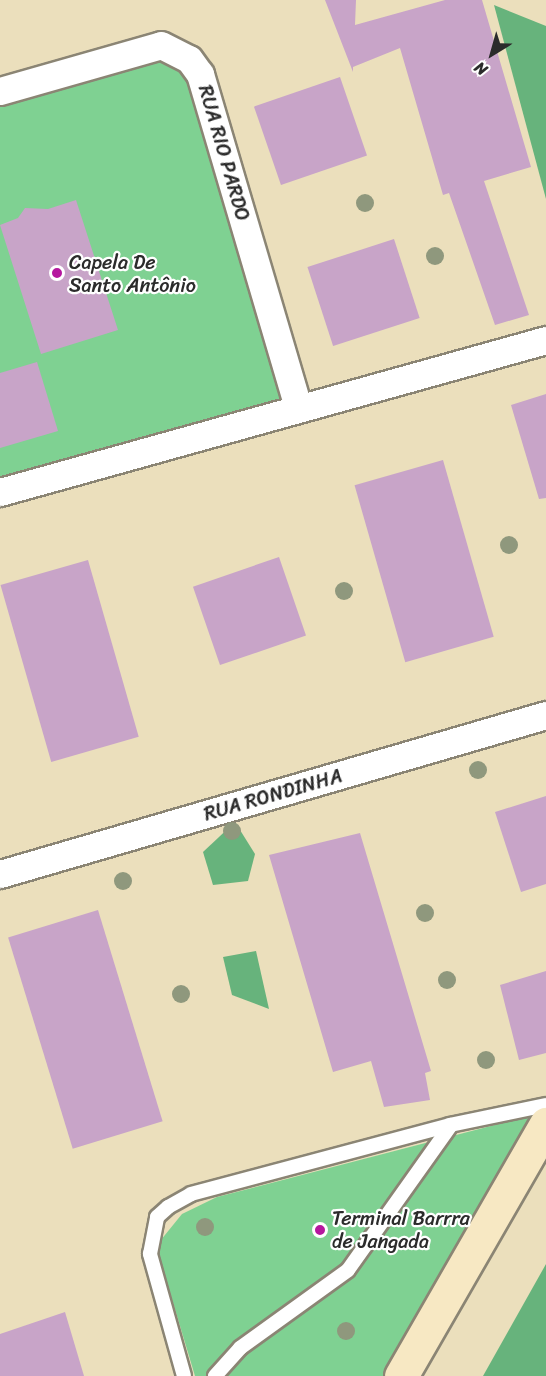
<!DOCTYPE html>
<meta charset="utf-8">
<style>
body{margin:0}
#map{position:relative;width:546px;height:1376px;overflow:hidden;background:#ebdfbc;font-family:Sriracha,sans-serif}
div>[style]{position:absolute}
.green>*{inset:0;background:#7fd192}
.forest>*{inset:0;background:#67b37c}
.building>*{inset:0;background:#c8a4c8;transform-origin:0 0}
.roads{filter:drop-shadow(2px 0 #8b8574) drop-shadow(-2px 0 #8b8574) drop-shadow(0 2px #8b8574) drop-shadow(0 -2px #8b8574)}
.lane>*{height:14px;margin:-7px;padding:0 7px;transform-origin:7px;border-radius:7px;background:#fff}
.street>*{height:27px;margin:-13.5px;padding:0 13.5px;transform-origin:13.5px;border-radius:13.5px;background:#fff}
.secondary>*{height:33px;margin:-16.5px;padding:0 16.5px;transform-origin:16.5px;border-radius:16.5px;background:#f7e8c3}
.trees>*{width:18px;height:18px;margin:-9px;border-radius:50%;background:#8f987d}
.dots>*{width:16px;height:16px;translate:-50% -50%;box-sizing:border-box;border:3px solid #fff;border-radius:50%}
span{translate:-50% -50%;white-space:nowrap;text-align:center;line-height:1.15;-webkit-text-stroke:4.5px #fff;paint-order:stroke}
.street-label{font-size:20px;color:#2b2b2b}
.poi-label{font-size:20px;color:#2b2b2b}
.left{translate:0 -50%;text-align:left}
.north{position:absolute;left:462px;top:24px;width:60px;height:60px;-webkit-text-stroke:4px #fff;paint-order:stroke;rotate:217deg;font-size:16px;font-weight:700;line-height:24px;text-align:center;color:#2b2b2b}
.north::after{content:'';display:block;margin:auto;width:21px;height:27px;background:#2b2b2b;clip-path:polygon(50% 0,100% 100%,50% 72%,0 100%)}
</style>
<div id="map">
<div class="green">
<div style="clip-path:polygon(161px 45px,189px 59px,298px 406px,0 492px,0 91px)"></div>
<div style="clip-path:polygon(533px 1115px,386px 1376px,195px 1376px,156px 1246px,182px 1214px,217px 1197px)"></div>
</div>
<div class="forest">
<div style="clip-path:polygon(494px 5px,546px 26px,546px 199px)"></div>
<div style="clip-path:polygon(235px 822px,255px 854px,248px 881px,213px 885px,203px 852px)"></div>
<div style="clip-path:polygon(256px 951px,269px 1009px,232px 995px,223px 957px)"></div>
<div style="clip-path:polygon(546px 1264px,546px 1376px,483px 1376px)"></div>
</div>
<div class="building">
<div style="clip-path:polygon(325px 0,356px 0,355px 25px,445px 0,482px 0,531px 167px,484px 181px,529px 315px,495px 325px,449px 193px,443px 195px,400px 48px,353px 67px,353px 72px)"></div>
<div style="left:340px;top:77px;width:83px;height:91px;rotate:71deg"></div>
<div style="clip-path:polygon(76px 200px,118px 330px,41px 354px,0 225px,18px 218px,25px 208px,48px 209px)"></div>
<div style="left:394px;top:239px;width:83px;height:91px;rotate:72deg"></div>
<div style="clip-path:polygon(37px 362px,58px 431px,0 448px,0 373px)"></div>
<div style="clip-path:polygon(546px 394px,546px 498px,539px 499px,511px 405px)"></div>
<div style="left:443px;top:460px;width:184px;height:92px;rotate:74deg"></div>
<div style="left:279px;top:557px;width:83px;height:91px;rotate:71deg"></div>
<div style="left:88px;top:560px;width:184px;height:91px;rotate:74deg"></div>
<div style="clip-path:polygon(546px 796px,546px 884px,521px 892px,495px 812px)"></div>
<div style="clip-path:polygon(360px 833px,431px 1071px,425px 1073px,430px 1100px,384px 1107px,371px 1061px,333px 1072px,269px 855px)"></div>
<div style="left:98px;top:910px;width:221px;height:94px;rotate:73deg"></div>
<div style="clip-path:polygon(546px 971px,546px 1053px,519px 1060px,500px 985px)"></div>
<div style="clip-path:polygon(65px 1312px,84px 1376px,0 1376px,0 1334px)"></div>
</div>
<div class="roads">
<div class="lane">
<div style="left:184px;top:1376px;width:127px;rotate:-105.6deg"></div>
<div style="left:150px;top:1254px;width:38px;rotate:-79deg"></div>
<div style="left:157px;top:1217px;width:15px;rotate:-42deg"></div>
<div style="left:168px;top:1207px;width:26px;rotate:-29deg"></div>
<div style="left:191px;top:1194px;width:268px;rotate:-14.9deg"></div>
<div style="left:450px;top:1125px;width:98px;rotate:-11.8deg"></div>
<div style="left:215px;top:1376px;width:38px;rotate:-48deg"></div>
<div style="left:240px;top:1348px;width:133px;rotate:-35.8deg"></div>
<div style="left:348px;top:1270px;width:178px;rotate:-54.6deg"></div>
</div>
<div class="street">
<div style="left:0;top:91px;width:167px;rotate:-15.9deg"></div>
<div style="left:161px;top:45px;width:31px;rotate:27deg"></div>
<div style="left:189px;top:59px;width:19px;rotate:54deg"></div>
<div style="left:200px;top:74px;width:346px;rotate:73.6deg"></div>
<div style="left:0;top:492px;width:567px;rotate:-15.56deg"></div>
<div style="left:0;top:874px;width:569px;rotate:-16.24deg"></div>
</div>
<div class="secondary">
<div style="left:401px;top:1376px;width:291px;rotate:-60.1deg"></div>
</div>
</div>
<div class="trees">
<div style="left:365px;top:203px"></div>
<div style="left:435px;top:256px"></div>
<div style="left:509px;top:545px"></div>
<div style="left:344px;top:591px"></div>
<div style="left:478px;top:770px"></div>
<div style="left:232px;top:831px"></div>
<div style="left:123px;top:881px"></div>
<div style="left:425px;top:913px"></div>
<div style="left:447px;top:980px"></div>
<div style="left:181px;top:994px"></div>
<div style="left:486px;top:1060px"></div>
<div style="left:205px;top:1227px"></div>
<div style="left:346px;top:1331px"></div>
</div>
<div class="dots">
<div style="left:57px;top:273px;background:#b5179e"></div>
<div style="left:320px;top:1230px;background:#b5179e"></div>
</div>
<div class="street-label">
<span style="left:224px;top:153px;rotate:74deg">RUA RIO PARDO</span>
<span style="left:273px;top:795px;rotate:-16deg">RUA RONDINHA</span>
</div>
<div class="poi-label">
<span class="left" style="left:69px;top:274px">Capela De<br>Santo Antônio</span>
<span class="left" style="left:332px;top:1230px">Terminal Barrra<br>de Jangada</span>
</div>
<div class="north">N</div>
</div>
